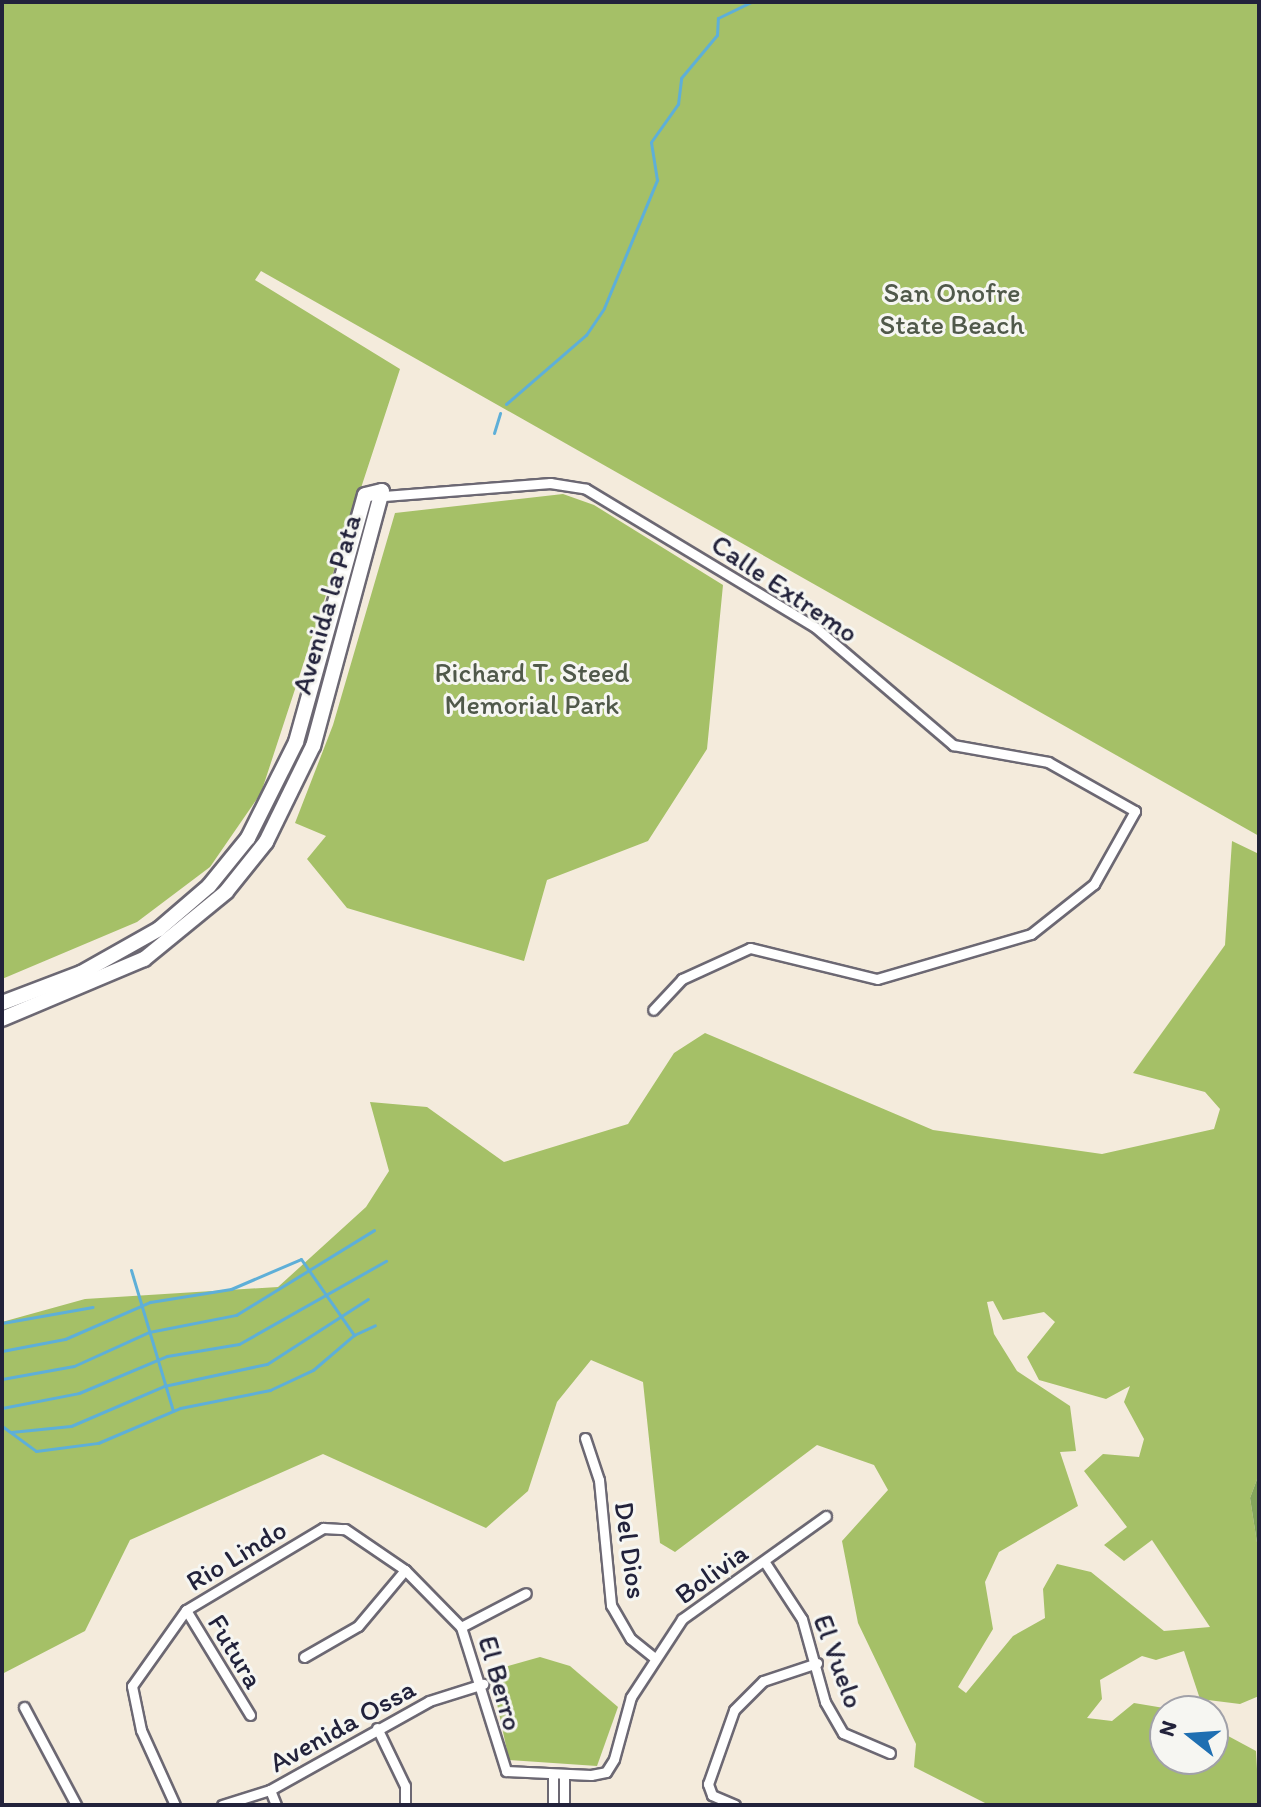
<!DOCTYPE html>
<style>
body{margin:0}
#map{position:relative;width:1261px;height:1807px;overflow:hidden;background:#f4ebdc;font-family:Itim,sans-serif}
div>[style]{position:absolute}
.green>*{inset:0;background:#a5c067}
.forest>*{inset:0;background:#84a65c}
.stream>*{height:3px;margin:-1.5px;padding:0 1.5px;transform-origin:1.5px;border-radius:1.5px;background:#5eafd8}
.roads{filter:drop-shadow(2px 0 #6c6873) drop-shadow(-2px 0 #6c6873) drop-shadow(0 2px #6c6873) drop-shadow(0 -2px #6c6873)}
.minor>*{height:9px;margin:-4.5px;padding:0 4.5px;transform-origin:4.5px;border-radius:4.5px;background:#fff}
.secondary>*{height:14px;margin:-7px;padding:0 7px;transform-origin:7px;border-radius:7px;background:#fff}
span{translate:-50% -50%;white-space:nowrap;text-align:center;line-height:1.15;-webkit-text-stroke:6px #f6f6f2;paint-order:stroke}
.park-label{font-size:28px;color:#50594a}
.street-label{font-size:28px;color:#22223b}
.frame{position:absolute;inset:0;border:4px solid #22223b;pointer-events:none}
.north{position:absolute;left:1149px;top:1695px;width:80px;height:80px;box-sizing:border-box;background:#f6f6f2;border:2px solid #a1a1a9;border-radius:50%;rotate:287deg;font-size:22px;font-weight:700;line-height:32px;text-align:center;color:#22223b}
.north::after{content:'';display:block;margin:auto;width:28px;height:36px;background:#1f6fb2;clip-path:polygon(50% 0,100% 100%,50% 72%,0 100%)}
</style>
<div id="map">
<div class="green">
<div style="clip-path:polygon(2px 2px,1259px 2px,1259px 836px,261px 271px,255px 280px,400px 369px,261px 793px,210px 867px,137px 922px,2px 979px)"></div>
<div style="clip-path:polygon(563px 494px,594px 505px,723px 585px,707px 749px,648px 841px,547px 880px,524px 961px,347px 908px,307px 859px,326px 836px,295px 823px,333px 725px,395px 513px)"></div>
<div style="clip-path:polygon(evenodd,1232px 841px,1259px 854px,1259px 1474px,1250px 1498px,1259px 1555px,1259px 1696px,1240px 1704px,1200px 1699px,1184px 1651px,1156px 1660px,1142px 1656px,1100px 1680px,1102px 1699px,1087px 1718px,1112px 1721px,1134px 1703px,1170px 1709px,1165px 1759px,1213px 1759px,1217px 1730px,1256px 1751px,1259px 1805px,989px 1805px,914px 1767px,916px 1744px,858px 1623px,842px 1541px,888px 1490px,874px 1465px,817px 1445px,675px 1552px,660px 1543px,643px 1382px,591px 1360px,557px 1402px,528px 1491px,486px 1528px,323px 1454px,130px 1540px,85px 1631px,2px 1674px,2px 1322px,85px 1299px,278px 1287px,366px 1207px,389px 1171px,370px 1102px,427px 1107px,504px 1162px,628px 1124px,674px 1053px,705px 1033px,933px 1130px,1102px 1154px,1214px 1129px,1220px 1109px,1205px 1092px,1133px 1073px,1225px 945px,1232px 841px,993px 1301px,1003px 1320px,1044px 1312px,1055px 1322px,1027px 1357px,1039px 1380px,1106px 1399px,1130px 1386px,1124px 1402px,1144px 1439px,1139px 1457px,1103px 1454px,1084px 1471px,1127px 1527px,1104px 1545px,1124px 1561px,1152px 1540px,1210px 1627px,1164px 1631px,1091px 1572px,1057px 1564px,1043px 1589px,1045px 1618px,1013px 1636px,966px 1693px,958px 1687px,993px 1629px,985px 1582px,999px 1552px,1078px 1506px,1060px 1452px,1076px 1451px,1070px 1406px,1017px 1371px,994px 1334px,987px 1302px,993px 1301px)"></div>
<div style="clip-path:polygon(540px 1657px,570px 1666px,618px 1707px,597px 1766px,509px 1760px,490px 1671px)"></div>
</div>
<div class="forest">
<div style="clip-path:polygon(1259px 1474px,1259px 1555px,1250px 1498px)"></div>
</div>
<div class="stream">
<div style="left:506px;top:404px;width:106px;rotate:-40.8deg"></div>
<div style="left:586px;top:335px;width:32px;rotate:-56deg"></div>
<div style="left:604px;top:308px;width:139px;rotate:-67.5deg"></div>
<div style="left:657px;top:180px;width:38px;rotate:-99deg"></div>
<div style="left:651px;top:142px;width:47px;rotate:-54.6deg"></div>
<div style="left:678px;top:104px;width:26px;rotate:-83deg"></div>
<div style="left:681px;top:78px;width:56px;rotate:-50.1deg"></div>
<div style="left:717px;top:35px;width:17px;rotate:-87deg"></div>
<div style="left:718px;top:18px;width:37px;rotate:-26deg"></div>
<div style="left:494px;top:433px;width:21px;rotate:-73deg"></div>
<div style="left:131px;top:1270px;width:147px;rotate:73.4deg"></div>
<div style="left:2px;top:1323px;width:92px;rotate:-10deg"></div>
<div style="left:2px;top:1351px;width:64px;rotate:-10.8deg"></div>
<div style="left:65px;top:1339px;width:93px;rotate:-23.5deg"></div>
<div style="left:150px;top:1302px;width:82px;rotate:-9.1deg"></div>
<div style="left:231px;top:1289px;width:76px;rotate:-23.2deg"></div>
<div style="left:301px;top:1259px;width:93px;rotate:55.1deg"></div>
<div style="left:354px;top:1335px;width:23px;rotate:-25deg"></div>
<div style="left:2px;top:1379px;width:73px;rotate:-10.2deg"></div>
<div style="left:74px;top:1366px;width:82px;rotate:-24.4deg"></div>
<div style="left:149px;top:1332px;width:89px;rotate:-11.1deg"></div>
<div style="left:236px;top:1315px;width:162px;rotate:-31.6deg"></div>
<div style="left:2px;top:1408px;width:78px;rotate:-11deg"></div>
<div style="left:79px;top:1393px;width:95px;rotate:-22.8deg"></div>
<div style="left:167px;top:1356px;width:73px;rotate:-9.5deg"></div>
<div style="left:239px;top:1344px;width:169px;rotate:-29.5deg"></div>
<div style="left:2px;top:1426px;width:42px;rotate:36.3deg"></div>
<div style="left:36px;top:1451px;width:63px;rotate:-7.4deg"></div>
<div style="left:98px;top:1443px;width:89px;rotate:-23.1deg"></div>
<div style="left:180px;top:1408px;width:92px;rotate:-11.3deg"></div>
<div style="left:270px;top:1390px;width:47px;rotate:-24.9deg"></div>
<div style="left:313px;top:1370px;width:54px;rotate:-40.5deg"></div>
<div style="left:11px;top:1432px;width:60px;rotate:-5.7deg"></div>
<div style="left:71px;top:1426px;width:101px;rotate:-23.3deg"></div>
<div style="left:164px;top:1386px;width:105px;rotate:-12.1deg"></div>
<div style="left:267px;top:1364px;width:120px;rotate:-32.8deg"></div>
</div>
<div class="roads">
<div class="minor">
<div style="left:384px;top:496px;width:167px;rotate:-4.5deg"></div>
<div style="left:550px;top:483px;width:36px;rotate:9deg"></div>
<div style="left:586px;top:489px;width:267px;rotate:31.1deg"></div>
<div style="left:815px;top:627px;width:182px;rotate:40.5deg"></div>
<div style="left:953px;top:745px;width:97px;rotate:10.1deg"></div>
<div style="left:1048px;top:762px;width:100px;rotate:29.4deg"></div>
<div style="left:1135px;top:811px;width:84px;rotate:119.3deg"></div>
<div style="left:1094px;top:884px;width:80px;rotate:141.6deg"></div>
<div style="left:1031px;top:934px;width:160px;rotate:163.7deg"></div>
<div style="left:877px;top:979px;width:131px;rotate:-166.3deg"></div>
<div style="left:750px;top:948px;width:75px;rotate:155.5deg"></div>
<div style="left:682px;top:979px;width:42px;rotate:133.1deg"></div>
<div style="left:585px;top:1438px;width:44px;rotate:71.6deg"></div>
<div style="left:599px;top:1480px;width:126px;rotate:84.5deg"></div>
<div style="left:611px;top:1605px;width:39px;rotate:60deg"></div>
<div style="left:631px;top:1639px;width:28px;rotate:39deg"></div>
<div style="left:764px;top:1561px;width:69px;rotate:56.8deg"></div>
<div style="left:802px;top:1619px;width:86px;rotate:74.5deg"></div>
<div style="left:825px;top:1702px;width:36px;rotate:60deg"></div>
<div style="left:843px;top:1733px;width:51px;rotate:23.1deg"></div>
<div style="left:186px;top:1610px;width:123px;rotate:58.6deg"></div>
<div style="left:461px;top:1627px;width:73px;rotate:-27.6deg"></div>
<div style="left:304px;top:1657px;width:62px;rotate:-29.9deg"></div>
<div style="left:358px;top:1626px;width:73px;rotate:-50deg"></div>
<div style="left:24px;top:1707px;width:111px;rotate:62deg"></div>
<div style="left:377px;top:1728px;width:64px;rotate:64.2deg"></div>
<div style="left:405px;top:1786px;width:19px;rotate:90deg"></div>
<div style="left:270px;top:1790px;width:16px;rotate:68deg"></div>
<div style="left:175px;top:1805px;width:82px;rotate:-114.4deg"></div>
<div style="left:141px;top:1730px;width:45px;rotate:-101.6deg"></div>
<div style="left:132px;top:1686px;width:93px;rotate:-54.6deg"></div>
<div style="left:186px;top:1610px;width:160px;rotate:-30.9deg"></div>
<div style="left:323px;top:1528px;width:22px;rotate:3deg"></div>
<div style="left:345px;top:1529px;width:73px;rotate:34.3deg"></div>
<div style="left:405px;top:1570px;width:80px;rotate:45.5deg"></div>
<div style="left:461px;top:1627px;width:151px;rotate:72.6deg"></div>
<div style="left:506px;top:1771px;width:85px;rotate:2.7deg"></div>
<div style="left:591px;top:1775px;width:15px;rotate:-11deg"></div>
<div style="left:606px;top:1772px;width:15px;rotate:-58deg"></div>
<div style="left:614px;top:1759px;width:64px;rotate:-74.7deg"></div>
<div style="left:631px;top:1697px;width:93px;rotate:-56.8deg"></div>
<div style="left:682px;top:1619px;width:177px;rotate:-35.6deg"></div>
<div style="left:222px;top:1805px;width:50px;rotate:-17.4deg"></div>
<div style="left:270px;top:1790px;width:182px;rotate:-29.2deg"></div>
<div style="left:429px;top:1701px;width:57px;rotate:-17.5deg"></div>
<div style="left:553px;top:1805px;width:31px;rotate:-90deg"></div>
<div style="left:564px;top:1805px;width:31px;rotate:-90deg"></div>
<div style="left:735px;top:1805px;width:25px;rotate:-157deg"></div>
<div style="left:712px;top:1795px;width:12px;rotate:-110deg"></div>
<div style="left:708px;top:1784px;width:78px;rotate:-70.6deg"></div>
<div style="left:734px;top:1710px;width:41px;rotate:-45deg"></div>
<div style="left:763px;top:1681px;width:57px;rotate:-18.4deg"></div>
</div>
<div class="secondary">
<div style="left:2px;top:1003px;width:85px;rotate:-20.8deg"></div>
<div style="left:81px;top:973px;width:90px;rotate:-29.4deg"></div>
<div style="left:159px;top:929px;width:66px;rotate:-40.7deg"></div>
<div style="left:209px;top:886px;width:62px;rotate:-50.9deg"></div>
<div style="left:248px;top:838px;width:107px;rotate:-63.4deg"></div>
<div style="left:296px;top:742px;width:256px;rotate:-74.4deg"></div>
<div style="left:365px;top:495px;width:17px;rotate:-13deg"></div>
<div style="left:382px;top:491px;width:264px;rotate:105.1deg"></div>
<div style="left:313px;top:746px;width:107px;rotate:116.1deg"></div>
<div style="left:266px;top:842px;width:64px;rotate:128.7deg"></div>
<div style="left:226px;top:892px;width:106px;rotate:140.7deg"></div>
<div style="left:144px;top:959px;width:154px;rotate:157.1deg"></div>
</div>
</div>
<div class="park-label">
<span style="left:952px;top:308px">San Onofre<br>State Beach</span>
<span style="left:532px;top:688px">Richard T. Steed<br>Memorial Park</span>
</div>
<div class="street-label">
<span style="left:785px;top:588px;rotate:34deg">Calle Extremo</span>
<span style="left:326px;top:604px;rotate:-74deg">Avenida la Pata</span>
<span style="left:631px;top:1550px;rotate:82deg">Del Dios</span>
<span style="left:236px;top:1555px;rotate:-31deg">Rio Lindo</span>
<span style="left:711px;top:1573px;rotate:-36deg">Bolivia</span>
<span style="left:236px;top:1651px;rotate:59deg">Futura</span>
<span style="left:839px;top:1661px;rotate:70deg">El Vuelo</span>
<span style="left:501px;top:1683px;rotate:74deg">El Berro</span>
<span style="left:342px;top:1725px;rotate:-29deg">Avenida Ossa</span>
</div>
<div class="frame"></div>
<div class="north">N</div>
</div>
